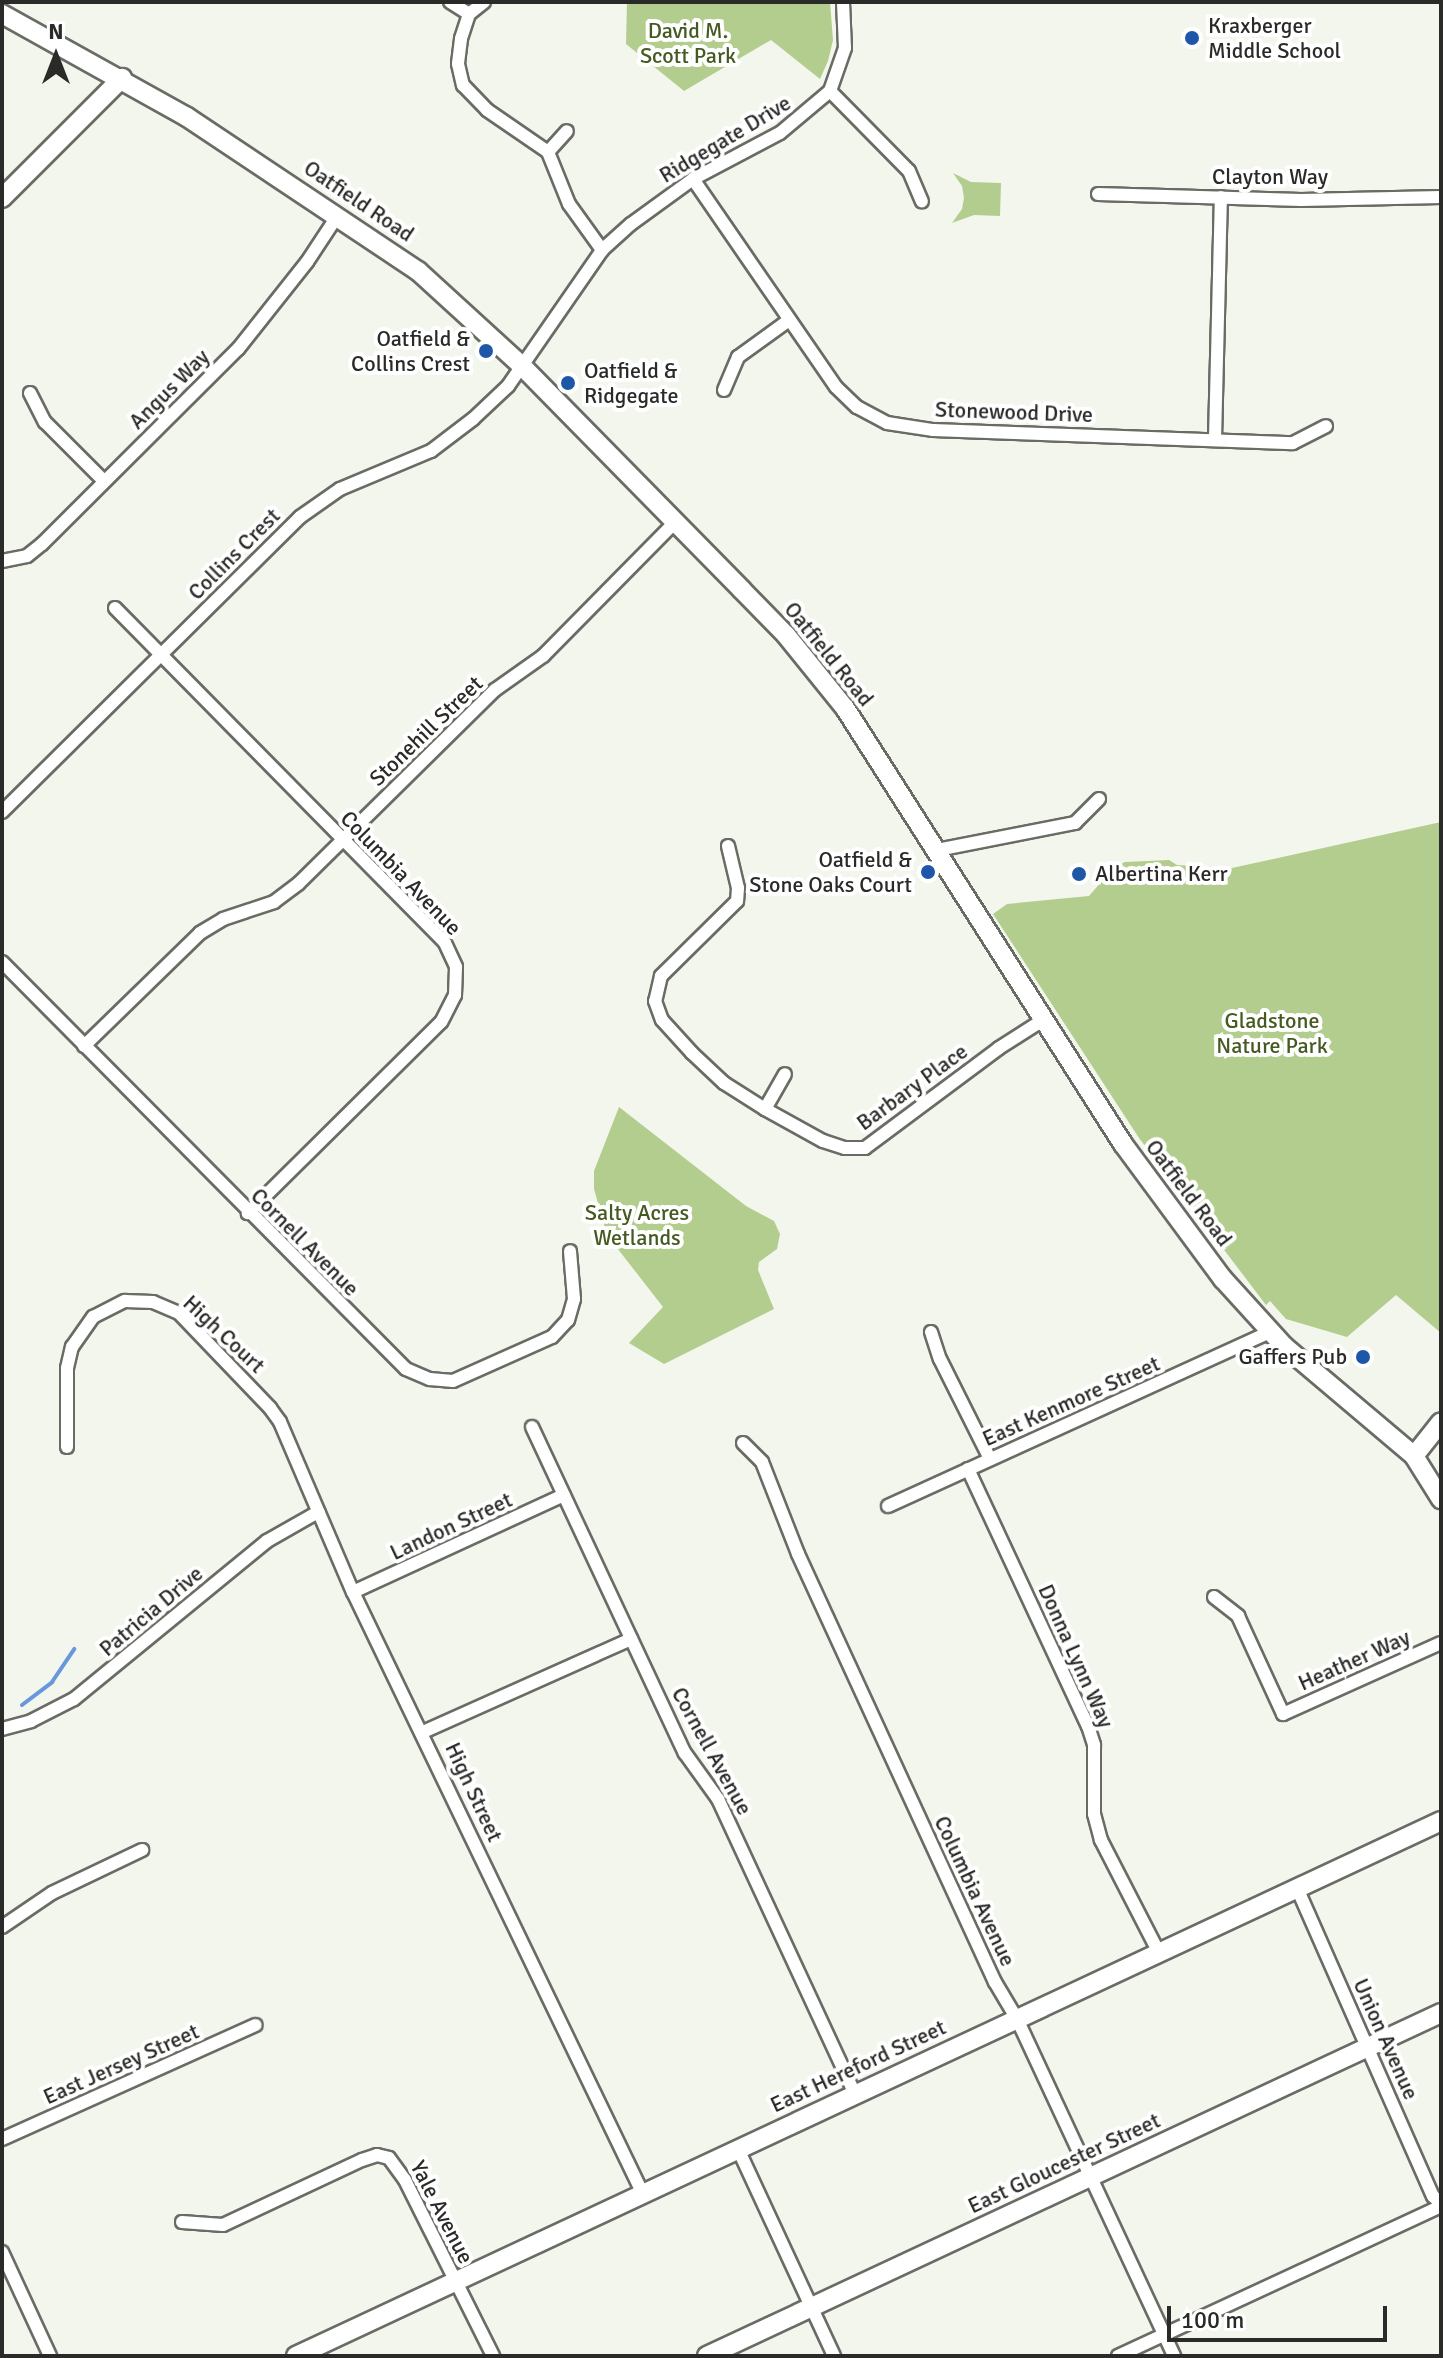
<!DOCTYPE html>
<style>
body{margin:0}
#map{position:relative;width:1443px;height:2358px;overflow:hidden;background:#f2f6ed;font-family:Signika,sans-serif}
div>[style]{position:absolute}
.green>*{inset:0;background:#b3cd8e}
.stream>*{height:4px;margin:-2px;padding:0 2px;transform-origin:2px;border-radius:2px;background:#6897dd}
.roads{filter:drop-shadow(2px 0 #696c65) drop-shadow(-2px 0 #696c65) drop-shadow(0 2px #696c65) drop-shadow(0 -2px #696c65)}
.street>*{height:12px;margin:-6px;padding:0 6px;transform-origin:6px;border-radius:6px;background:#fff}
.secondary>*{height:18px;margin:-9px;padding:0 9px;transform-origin:9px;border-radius:9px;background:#fff}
.dots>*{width:22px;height:22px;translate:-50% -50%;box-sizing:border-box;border:4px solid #fff;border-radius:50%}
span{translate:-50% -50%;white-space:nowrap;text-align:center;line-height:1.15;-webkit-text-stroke:8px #fff;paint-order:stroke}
.poi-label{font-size:22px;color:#2a2b28}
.left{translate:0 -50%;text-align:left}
.right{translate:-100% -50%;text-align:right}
.park-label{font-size:22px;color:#455a20}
.street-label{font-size:22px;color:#2a2b28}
.frame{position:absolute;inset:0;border:4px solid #2a2b28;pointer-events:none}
.north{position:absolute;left:16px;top:16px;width:80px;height:80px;-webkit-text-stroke:6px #fff;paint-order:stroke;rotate:0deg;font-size:22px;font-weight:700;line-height:32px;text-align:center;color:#2a2b28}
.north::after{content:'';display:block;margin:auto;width:28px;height:36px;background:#2a2b28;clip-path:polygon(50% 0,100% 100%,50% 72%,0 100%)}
.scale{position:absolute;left:1167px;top:2306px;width:220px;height:36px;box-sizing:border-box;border:4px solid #2a2b28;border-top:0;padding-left:10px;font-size:24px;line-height:28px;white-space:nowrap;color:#2a2b28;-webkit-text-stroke:6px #fff;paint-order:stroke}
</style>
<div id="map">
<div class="green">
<div style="clip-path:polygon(627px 2px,830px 2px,833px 40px,828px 61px,820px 79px,771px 40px,684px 91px,626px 44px)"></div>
<div style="clip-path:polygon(953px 173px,971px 182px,1001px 183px,1000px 216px,974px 215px,952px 223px,962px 209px,964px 198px,962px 186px)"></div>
<div style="clip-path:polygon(1441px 822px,1441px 1333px,1396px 1295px,1347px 1337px,1286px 1319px,1270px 1301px,1266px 1305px,1139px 1138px,993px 914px,1007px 904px,1089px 896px,1114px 867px,1125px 862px,1169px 860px,1177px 865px,1232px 868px)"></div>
<div style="clip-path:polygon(619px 1107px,746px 1206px,774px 1221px,780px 1234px,777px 1249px,759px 1262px,758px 1270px,774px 1309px,664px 1364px,629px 1343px,663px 1307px,614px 1244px,604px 1247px,601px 1238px,607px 1235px,594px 1189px,594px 1171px)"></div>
</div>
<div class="stream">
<div style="left:22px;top:1705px;width:38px;rotate:-37deg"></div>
<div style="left:52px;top:1682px;width:40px;rotate:-56deg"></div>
</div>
<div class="roads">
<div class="street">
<div style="left:450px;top:2px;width:22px;rotate:32deg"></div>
<div style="left:484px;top:2px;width:19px;rotate:141deg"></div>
<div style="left:469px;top:14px;width:26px;rotate:108deg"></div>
<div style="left:461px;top:39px;width:25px;rotate:97deg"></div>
<div style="left:458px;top:64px;width:22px;rotate:77deg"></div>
<div style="left:463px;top:85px;width:35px;rotate:46deg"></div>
<div style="left:487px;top:110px;width:74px;rotate:34.5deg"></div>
<div style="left:548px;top:152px;width:56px;rotate:68deg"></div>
<div style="left:569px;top:204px;width:57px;rotate:54.3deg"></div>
<div style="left:830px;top:91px;width:112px;rotate:45.4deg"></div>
<div style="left:909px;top:171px;width:33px;rotate:67deg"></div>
<div style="left:548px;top:152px;width:28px;rotate:-48deg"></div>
<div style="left:693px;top:179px;width:252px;rotate:55.5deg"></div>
<div style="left:836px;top:387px;width:29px;rotate:44deg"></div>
<div style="left:857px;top:407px;width:34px;rotate:28deg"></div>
<div style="left:887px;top:423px;width:47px;rotate:8.7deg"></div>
<div style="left:933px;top:430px;width:360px;rotate:2.1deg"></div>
<div style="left:1293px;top:443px;width:37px;rotate:-27deg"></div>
<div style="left:1098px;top:194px;width:203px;rotate:1.7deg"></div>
<div style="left:1301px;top:200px;width:140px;rotate:-1.2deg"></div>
<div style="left:724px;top:390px;width:36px;rotate:-67deg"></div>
<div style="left:738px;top:357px;width:62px;rotate:-35.8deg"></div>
<div style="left:30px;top:393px;width:33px;rotate:63deg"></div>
<div style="left:45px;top:422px;width:83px;rotate:45deg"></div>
<div style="left:1215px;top:439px;width:242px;rotate:-88.6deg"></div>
<div style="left:2px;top:561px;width:25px;rotate:-11deg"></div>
<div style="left:27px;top:556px;width:19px;rotate:-39deg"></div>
<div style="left:42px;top:544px;width:276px;rotate:-44.9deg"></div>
<div style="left:238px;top:349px;width:111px;rotate:-51.6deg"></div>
<div style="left:307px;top:262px;width:56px;rotate:-56.6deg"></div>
<div style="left:115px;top:608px;width:470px;rotate:45.4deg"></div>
<div style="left:445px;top:943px;width:26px;rotate:65deg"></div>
<div style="left:456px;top:967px;width:28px;rotate:92deg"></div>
<div style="left:455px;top:995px;width:30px;rotate:117deg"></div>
<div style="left:441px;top:1022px;width:272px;rotate:135.3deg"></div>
<div style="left:2px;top:812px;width:419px;rotate:-44.7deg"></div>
<div style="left:300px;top:517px;width:49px;rotate:-35deg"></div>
<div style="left:340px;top:489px;width:99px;rotate:-22.7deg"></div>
<div style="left:431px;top:451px;width:53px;rotate:-37.3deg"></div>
<div style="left:473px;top:419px;width:48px;rotate:-43.3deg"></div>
<div style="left:508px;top:386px;width:165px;rotate:-55.3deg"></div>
<div style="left:602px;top:250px;width:39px;rotate:-42deg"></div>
<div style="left:631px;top:224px;width:77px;rotate:-36deg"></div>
<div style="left:693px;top:179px;width:98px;rotate:-27.9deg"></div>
<div style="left:780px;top:133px;width:65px;rotate:-40deg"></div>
<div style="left:830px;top:91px;width:46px;rotate:-70.8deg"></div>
<div style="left:845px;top:48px;width:46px;rotate:-92.5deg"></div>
<div style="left:728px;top:846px;width:43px;rotate:76.6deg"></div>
<div style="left:738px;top:888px;width:13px;rotate:94deg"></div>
<div style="left:737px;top:901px;width:107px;rotate:135.4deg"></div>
<div style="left:661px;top:976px;width:26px;rotate:103deg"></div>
<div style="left:655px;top:1001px;width:20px;rotate:70deg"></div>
<div style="left:662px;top:1020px;width:45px;rotate:47.7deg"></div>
<div style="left:692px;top:1053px;width:44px;rotate:43.2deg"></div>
<div style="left:724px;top:1083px;width:49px;rotate:32.4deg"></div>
<div style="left:765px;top:1109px;width:66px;rotate:28.9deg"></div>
<div style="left:823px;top:1141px;width:23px;rotate:18deg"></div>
<div style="left:845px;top:1148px;width:20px"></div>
<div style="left:865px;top:1148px;width:167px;rotate:-36.7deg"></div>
<div style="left:999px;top:1048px;width:52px;rotate:-32.5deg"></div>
<div style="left:937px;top:850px;width:141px;rotate:-11.1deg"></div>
<div style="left:1075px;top:823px;width:34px;rotate:-45deg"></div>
<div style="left:2px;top:962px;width:573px;rotate:45.21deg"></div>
<div style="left:406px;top:1369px;width:26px;rotate:23deg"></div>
<div style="left:430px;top:1379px;width:23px;rotate:5deg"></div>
<div style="left:453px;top:1381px;width:108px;rotate:-24deg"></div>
<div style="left:552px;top:1337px;width:23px;rotate:-47deg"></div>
<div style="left:568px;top:1320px;width:22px;rotate:-74deg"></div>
<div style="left:574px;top:1299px;width:48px;rotate:-94.8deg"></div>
<div style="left:84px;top:1046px;width:162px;rotate:-44.2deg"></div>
<div style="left:200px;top:933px;width:27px;rotate:-31deg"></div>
<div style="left:223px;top:919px;width:54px;rotate:-18.4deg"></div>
<div style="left:274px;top:902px;width:31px;rotate:-37deg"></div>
<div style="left:299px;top:883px;width:275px;rotate:-44.6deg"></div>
<div style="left:495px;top:690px;width:59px;rotate:-35.3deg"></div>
<div style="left:543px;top:656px;width:190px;rotate:-45.4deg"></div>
<div style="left:765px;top:1109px;width:40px;rotate:-60.3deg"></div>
<div style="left:931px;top:1332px;width:28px;rotate:72deg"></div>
<div style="left:940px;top:1359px;width:112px;rotate:63.4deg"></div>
<div style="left:532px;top:1427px;width:360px;rotate:64.9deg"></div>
<div style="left:685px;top:1753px;width:57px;rotate:54.3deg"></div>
<div style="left:718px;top:1799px;width:325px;rotate:65.1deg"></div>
<div style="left:743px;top:1443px;width:27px;rotate:45deg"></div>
<div style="left:762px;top:1462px;width:99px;rotate:68.6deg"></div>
<div style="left:798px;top:1554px;width:471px;rotate:65.3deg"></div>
<div style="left:995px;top:1982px;width:43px;rotate:59.3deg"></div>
<div style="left:1017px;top:2019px;width:372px;rotate:65deg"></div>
<div style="left:67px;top:1447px;width:79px;rotate:-90deg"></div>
<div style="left:67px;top:1368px;width:22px;rotate:-77deg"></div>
<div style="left:72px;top:1347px;width:37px;rotate:-55deg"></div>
<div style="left:93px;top:1317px;width:36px;rotate:-27deg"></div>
<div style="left:125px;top:1301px;width:28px;rotate:2deg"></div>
<div style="left:153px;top:1302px;width:28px;rotate:23deg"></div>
<div style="left:179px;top:1313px;width:132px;rotate:46.2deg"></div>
<div style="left:270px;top:1408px;width:17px;rotate:54deg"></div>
<div style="left:280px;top:1422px;width:185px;rotate:66.8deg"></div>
<div style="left:353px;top:1592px;width:668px;rotate:64.28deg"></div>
<div style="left:968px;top:1469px;width:284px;rotate:65deg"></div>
<div style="left:1088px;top:1726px;width:20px;rotate:72deg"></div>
<div style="left:1094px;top:1745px;width:69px;rotate:90deg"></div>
<div style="left:1094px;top:1814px;width:27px;rotate:75deg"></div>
<div style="left:1101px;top:1840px;width:127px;rotate:62.8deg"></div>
<div style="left:888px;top:1506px;width:419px;rotate:-24.5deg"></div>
<div style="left:353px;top:1592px;width:232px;rotate:-24.7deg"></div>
<div style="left:1214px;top:1597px;width:31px;rotate:38deg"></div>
<div style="left:1238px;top:1616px;width:108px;rotate:65.3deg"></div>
<div style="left:1283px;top:1714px;width:173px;rotate:-24.2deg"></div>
<div style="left:2px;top:1729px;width:30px;rotate:-15deg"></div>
<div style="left:31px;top:1721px;width:48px;rotate:-27.1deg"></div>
<div style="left:74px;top:1699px;width:249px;rotate:-39.3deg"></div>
<div style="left:267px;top:1541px;width:59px;rotate:-29.6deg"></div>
<div style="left:423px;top:1732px;width:228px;rotate:-24.1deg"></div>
<div style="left:1297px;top:1888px;width:337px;rotate:66.2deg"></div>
<div style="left:1433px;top:2196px;width:11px;rotate:45deg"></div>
<div style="left:2px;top:1927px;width:60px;rotate:-34.2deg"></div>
<div style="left:52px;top:1893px;width:100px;rotate:-25.5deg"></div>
<div style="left:2px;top:2139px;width:278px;rotate:-24.2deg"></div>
<div style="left:738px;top:2149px;width:228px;rotate:65.1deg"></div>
<div style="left:182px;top:2222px;width:41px;rotate:4.2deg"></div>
<div style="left:223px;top:2225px;width:153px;rotate:-25.1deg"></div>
<div style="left:362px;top:2160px;width:16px;rotate:-18deg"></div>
<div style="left:377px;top:2155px;width:12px;rotate:14deg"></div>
<div style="left:389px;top:2158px;width:27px;rotate:54deg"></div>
<div style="left:405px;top:2180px;width:197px;rotate:63.4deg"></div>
<div style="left:2px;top:2252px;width:115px;rotate:65.2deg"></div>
<div style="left:1118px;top:2356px;width:356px;rotate:-24.9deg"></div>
</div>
<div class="secondary">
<div style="left:2px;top:14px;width:212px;rotate:29.1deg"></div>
<div style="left:187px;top:117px;width:278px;rotate:33.7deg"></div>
<div style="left:418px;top:271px;width:141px;rotate:42.4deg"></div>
<div style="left:522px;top:366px;width:313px;rotate:45.5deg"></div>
<div style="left:741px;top:589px;width:64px;rotate:45.6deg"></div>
<div style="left:786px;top:635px;width:94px;rotate:51.1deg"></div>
<div style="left:845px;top:708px;width:517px;rotate:57.48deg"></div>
<div style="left:1123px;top:1144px;width:168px;rotate:53.5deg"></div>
<div style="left:1223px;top:1279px;width:91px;rotate:47.7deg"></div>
<div style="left:1284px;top:1346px;width:170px;rotate:40.2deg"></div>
<div style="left:1414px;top:1456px;width:51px;rotate:57.9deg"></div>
<div style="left:2px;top:198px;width:170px;rotate:-45deg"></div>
<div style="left:1414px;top:1456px;width:43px;rotate:-51.5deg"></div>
<div style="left:296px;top:2356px;width:1264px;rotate:-25.04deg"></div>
<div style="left:707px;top:2356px;width:810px;rotate:-25.05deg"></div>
</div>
</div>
<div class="dots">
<div style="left:1192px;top:38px;background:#1f57a8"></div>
<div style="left:486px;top:351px;background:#1f57a8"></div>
<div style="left:568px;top:383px;background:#1f57a8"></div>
<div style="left:928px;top:872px;background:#1f57a8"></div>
<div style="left:1079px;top:874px;background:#1f57a8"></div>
<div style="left:1363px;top:1357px;background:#1f57a8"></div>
</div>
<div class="poi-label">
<span class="left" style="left:1208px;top:38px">Kraxberger<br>Middle School</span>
<span class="right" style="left:470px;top:351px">Oatfield &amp;<br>Collins Crest</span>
<span class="left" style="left:584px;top:383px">Oatfield &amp;<br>Ridgegate</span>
<span class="right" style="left:912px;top:872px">Oatfield &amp;<br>Stone Oaks Court</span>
<span class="left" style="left:1095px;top:874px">Albertina Kerr</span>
<span class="right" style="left:1347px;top:1357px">Gaffers Pub</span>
</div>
<div class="park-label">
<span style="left:688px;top:43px">David M.<br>Scott Park</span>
<span style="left:1272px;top:1033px">Gladstone<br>Nature Park</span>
<span style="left:637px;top:1225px">Salty Acres<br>Wetlands</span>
</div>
<div class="street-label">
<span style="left:725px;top:139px;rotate:-31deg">Ridgegate Drive</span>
<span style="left:1270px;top:177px">Clayton Way</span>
<span style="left:359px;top:201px;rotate:34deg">Oatfield Road</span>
<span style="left:169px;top:389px;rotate:-45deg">Angus Way</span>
<span style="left:1014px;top:412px;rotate:2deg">Stonewood Drive</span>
<span style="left:234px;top:554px;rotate:-45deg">Collins Crest</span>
<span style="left:829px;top:654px;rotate:51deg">Oatfield Road</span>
<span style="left:426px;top:731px;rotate:-44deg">Stonehill Street</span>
<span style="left:401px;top:873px;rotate:46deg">Columbia Avenue</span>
<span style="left:912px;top:1087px;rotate:-36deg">Barbary Place</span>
<span style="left:1189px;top:1193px;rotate:53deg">Oatfield Road</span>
<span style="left:305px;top:1242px;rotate:45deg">Cornell Avenue</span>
<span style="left:224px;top:1334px;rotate:43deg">High Court</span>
<span style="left:1071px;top:1401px;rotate:-24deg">East Kenmore Street</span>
<span style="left:451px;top:1526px;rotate:-25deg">Landon Street</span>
<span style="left:151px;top:1611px;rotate:-40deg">Patricia Drive</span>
<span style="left:1076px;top:1656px;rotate:66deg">Donna Lynn Way</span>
<span style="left:1354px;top:1660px;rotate:-24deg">Heather Way</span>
<span style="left:712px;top:1751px;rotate:61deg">Cornell Avenue</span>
<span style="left:474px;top:1792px;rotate:65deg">High Street</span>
<span style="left:975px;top:1891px;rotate:65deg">Columbia Avenue</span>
<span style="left:1386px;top:2039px;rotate:66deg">Union Avenue</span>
<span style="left:121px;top:2064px;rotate:-24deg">East Jersey Street</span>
<span style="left:858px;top:2066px;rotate:-25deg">East Hereford Street</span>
<span style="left:1064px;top:2163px;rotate:-25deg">East Gloucester Street</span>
<span style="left:442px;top:2212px;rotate:63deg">Yale Avenue</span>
</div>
<div class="frame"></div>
<div class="north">N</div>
<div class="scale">100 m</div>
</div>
